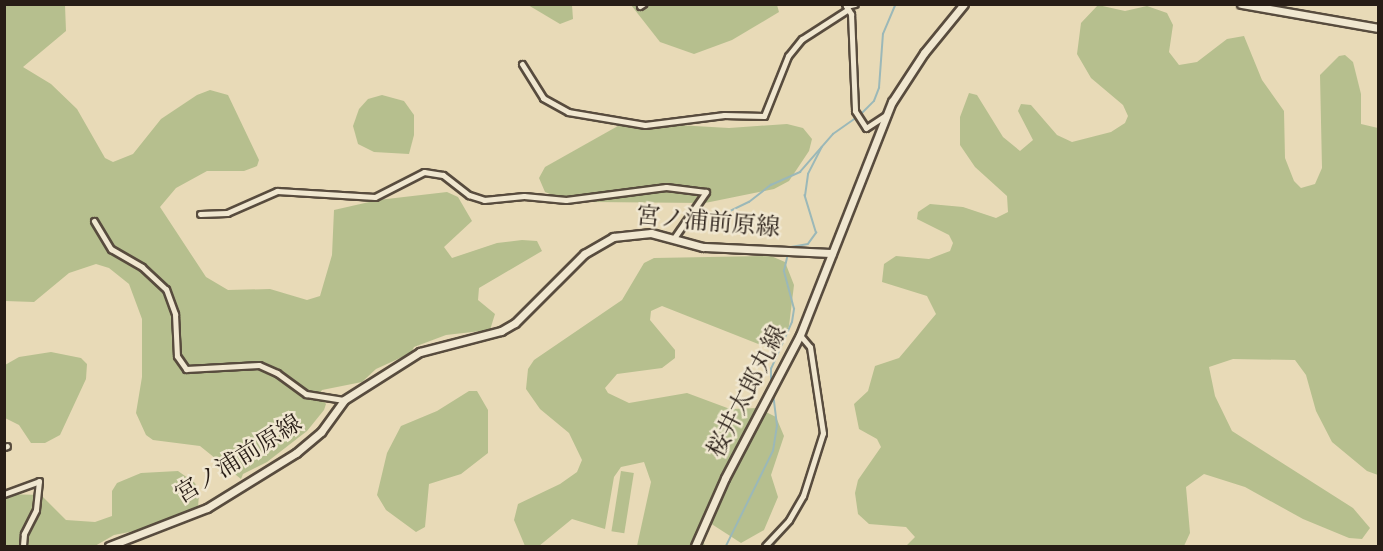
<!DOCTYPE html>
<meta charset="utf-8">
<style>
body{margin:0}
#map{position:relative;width:1383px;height:551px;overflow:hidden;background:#e8dab7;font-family:"Libre Bodoni","Noto Serif JP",serif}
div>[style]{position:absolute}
.green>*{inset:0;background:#b6bf8e;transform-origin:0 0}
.stream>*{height:1.5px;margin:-0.75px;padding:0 0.75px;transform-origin:0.75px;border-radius:0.75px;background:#9bb8b8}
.roads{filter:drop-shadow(2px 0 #584c3e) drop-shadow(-2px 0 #584c3e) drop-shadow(0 2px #584c3e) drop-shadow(0 -2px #584c3e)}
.street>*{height:5px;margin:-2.5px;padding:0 2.5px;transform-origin:2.5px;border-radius:2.5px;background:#f0e7d0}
.secondary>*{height:7px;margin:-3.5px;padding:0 3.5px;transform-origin:3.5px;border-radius:3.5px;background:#f0e7d0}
span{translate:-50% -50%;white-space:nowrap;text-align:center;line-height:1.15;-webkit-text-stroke:5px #f0e7d0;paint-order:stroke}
.street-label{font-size:24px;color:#281d16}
.frame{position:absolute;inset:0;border:6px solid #281d16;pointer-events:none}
</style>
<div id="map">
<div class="green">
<div style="clip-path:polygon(5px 5px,65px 5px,66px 31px,23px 67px,51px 84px,77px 109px,105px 158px,113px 162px,133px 154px,161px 119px,197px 95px,210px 90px,228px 95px,259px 160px,257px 166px,244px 171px,207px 171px,176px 188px,160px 207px,206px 277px,228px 290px,270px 289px,307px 300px,320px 296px,332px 255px,334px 210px,378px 200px,447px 192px,458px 197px,472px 221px,444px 247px,452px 258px,497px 243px,522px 240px,537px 241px,542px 251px,479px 288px,478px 300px,495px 314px,490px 330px,446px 335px,414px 347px,411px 353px,376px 369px,362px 382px,322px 390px,319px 395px,326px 404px,324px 410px,307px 431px,267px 462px,243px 474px,241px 479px,200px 446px,153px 440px,146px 435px,136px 413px,142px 377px,142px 319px,129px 284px,109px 268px,96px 264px,69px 273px,34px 302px,5px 301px)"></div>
<div style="clip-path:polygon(528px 5px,572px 5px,573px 19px,560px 24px)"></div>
<div style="clip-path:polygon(631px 5px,777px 5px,779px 12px,732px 40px,694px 54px,660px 42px)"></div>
<div style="clip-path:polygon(1098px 5px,1125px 11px,1147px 6px,1167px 13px,1173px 25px,1169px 52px,1179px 65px,1197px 62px,1227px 39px,1244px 36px,1262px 80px,1284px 111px,1285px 158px,1294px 181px,1301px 188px,1315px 184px,1322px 168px,1320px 75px,1339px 56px,1345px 55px,1353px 62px,1361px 94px,1361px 124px,1378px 128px,1378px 475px,1367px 471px,1332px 442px,1316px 411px,1306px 375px,1295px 360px,1233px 359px,1209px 367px,1215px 396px,1232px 431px,1353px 508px,1370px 528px,1362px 539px,1349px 538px,1303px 519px,1245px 487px,1204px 474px,1186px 487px,1190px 533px,1184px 546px,906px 546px,915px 537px,906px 527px,869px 524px,858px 514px,855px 493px,858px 480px,881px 447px,877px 439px,859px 429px,854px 404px,868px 391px,875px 366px,899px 358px,936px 314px,927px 296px,882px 282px,884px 264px,896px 256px,929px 259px,950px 251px,953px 243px,949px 235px,917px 219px,918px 212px,930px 204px,963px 207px,996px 218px,1008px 212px,1007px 196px,975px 167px,960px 145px,960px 117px,969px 93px,977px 95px,1003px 137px,1020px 151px,1033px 140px,1018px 111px,1021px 104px,1031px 105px,1057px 135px,1072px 142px,1111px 132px,1125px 123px,1128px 116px,1123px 105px,1091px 78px,1077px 54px,1081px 23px)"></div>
<div style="clip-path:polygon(382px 95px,404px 101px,414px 115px,414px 135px,409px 154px,374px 152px,358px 144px,353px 126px,359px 109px,368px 99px)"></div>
<div style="clip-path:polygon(625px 122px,729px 128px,787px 124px,803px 128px,812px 139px,809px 151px,789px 181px,774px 189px,705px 203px,591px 202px,562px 199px,545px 192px,539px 178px,545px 167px)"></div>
<div style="clip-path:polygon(771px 256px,785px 262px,794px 285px,789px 326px,781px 347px,776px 351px,662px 306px,651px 311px,650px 320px,675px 350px,675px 358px,662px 368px,617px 374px,605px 388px,608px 393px,629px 403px,687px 393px,730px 409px,758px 408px,776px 417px,784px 436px,771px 475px,778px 497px,764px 530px,741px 543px,710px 523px,699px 530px,705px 546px,637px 546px,651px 482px,644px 462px,621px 467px,614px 477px,605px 529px,572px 519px,539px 546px,525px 546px,514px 520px,518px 504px,560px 484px,577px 472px,582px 460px,569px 433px,540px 409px,526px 389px,528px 369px,534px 360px,622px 300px,644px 263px,654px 258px)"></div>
<div style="clip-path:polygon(51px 352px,81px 358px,87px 364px,86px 379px,60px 435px,45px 443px,31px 443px,19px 425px,5px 418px,5px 365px,19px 357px)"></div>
<div style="clip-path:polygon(469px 391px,477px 391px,488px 410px,488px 453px,461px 474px,429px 484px,425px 527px,416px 532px,386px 510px,377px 495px,387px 453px,401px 426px,437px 411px)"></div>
<div style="clip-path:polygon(178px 471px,195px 483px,199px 493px,198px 508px,150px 528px,114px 535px,95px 546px,5px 546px,4px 494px,41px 495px,66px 520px,95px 522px,112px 516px,112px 491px,117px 483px,141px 473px)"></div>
<div style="left:621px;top:471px;width:13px;height:61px;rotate:9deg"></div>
</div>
<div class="stream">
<div style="left:861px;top:114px;width:18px;rotate:-45deg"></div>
<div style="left:874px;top:101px;width:14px;rotate:-69deg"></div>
<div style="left:879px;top:88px;width:54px;rotate:-85.8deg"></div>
<div style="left:883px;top:34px;width:33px;rotate:-67deg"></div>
<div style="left:720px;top:216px;width:32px;rotate:-26deg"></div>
<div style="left:749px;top:202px;width:28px;rotate:-38deg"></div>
<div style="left:771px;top:185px;width:32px;rotate:-24deg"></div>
<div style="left:800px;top:172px;width:50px;rotate:-49deg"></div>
<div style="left:833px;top:134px;width:29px;rotate:-35deg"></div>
<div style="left:791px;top:247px;width:17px;rotate:-10deg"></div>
<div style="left:808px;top:244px;width:14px;rotate:-54deg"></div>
<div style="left:816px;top:233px;width:39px;rotate:-107deg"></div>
<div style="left:805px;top:196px;width:22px;rotate:-82deg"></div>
<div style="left:808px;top:174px;width:30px;rotate:-63deg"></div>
<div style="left:771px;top:384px;width:15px;rotate:-90deg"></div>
<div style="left:771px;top:369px;width:51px;rotate:-65.9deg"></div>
<div style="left:792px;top:322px;width:13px;rotate:-81deg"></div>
<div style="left:794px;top:309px;width:39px;rotate:-105deg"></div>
<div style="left:784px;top:271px;width:17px;rotate:-77deg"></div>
<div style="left:726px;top:546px;width:106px;rotate:-63.7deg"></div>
<div style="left:773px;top:451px;width:25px;rotate:-81deg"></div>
<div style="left:777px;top:426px;width:35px;rotate:-97deg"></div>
</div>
<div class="roads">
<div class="street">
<div style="left:845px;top:4px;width:12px;rotate:59deg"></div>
<div style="left:851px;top:14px;width:97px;rotate:87.6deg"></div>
<div style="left:855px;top:111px;width:20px;rotate:57deg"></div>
<div style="left:866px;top:128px;width:24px;rotate:-33deg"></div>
<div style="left:640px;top:6px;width:4px;rotate:-34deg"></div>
<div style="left:846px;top:6px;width:9px;rotate:-13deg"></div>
<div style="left:522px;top:64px;width:40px;rotate:58deg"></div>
<div style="left:543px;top:98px;width:29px;rotate:29deg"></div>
<div style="left:568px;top:112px;width:78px;rotate:9.6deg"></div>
<div style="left:645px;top:125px;width:80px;rotate:-7.2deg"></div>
<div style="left:724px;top:115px;width:40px;rotate:1.4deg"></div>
<div style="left:764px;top:116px;width:65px;rotate:-68.2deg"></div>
<div style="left:788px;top:56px;width:22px;rotate:-51deg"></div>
<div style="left:802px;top:39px;width:54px;rotate:-32.8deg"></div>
<div style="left:200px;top:214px;width:27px;rotate:-2deg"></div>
<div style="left:227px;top:213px;width:55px;rotate:-23.7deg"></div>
<div style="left:277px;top:191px;width:98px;rotate:3.5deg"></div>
<div style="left:375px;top:197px;width:55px;rotate:-27deg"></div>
<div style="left:424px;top:172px;width:19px;rotate:9deg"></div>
<div style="left:443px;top:175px;width:33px;rotate:38deg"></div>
<div style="left:469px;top:195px;width:16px;rotate:18deg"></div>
<div style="left:484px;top:200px;width:40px;rotate:-5.7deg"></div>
<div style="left:524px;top:196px;width:42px;rotate:5.4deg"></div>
<div style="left:566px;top:200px;width:101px;rotate:-7.4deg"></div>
<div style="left:666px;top:187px;width:40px;rotate:7.1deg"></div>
<div style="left:706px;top:192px;width:56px;rotate:124.8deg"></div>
<div style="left:94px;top:221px;width:33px;rotate:59deg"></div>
<div style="left:111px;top:249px;width:36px;rotate:30deg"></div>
<div style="left:142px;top:267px;width:33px;rotate:43deg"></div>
<div style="left:166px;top:289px;width:27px;rotate:70deg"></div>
<div style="left:175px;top:314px;width:42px;rotate:87.3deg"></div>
<div style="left:177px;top:356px;width:16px;rotate:55deg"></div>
<div style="left:186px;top:369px;width:73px;rotate:-3.1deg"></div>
<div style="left:259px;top:365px;width:20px;rotate:24deg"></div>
<div style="left:277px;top:373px;width:36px;rotate:36deg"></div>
<div style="left:306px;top:394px;width:38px;rotate:9deg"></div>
<div style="left:4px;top:447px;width:3px;rotate:-18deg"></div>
<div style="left:4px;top:494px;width:37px;rotate:-20deg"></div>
<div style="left:39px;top:481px;width:29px;rotate:96deg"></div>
<div style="left:36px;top:510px;width:27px;rotate:117deg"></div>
<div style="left:24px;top:534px;width:12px;rotate:95deg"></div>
<div style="left:765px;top:546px;width:35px;rotate:-47deg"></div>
<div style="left:789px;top:520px;width:28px;rotate:-60deg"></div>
<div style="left:803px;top:496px;width:66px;rotate:-72.4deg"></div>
<div style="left:823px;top:433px;width:87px;rotate:-98.6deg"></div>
<div style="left:810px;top:347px;width:16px;rotate:-130deg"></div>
</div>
<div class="secondary">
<div style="left:1241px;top:4px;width:139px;rotate:9.9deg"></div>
<div style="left:109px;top:546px;width:105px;rotate:-21.2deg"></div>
<div style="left:207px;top:508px;width:105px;rotate:-31.7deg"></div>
<div style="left:296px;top:453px;width:33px;rotate:-40deg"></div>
<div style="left:321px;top:432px;width:39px;rotate:-54deg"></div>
<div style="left:344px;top:400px;width:90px;rotate:-32.3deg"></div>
<div style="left:420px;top:352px;width:84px;rotate:-14.5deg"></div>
<div style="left:501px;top:331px;width:16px;rotate:-30deg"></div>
<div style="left:515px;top:323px;width:98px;rotate:-45deg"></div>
<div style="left:584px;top:254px;width:34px;rotate:-30deg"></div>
<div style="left:613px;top:237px;width:38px;rotate:-6deg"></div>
<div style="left:651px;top:233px;width:54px;rotate:15.1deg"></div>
<div style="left:703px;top:247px;width:129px;rotate:2.7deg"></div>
<div style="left:695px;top:546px;width:74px;rotate:-66.2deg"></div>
<div style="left:725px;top:478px;width:161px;rotate:-62.3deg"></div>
<div style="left:800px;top:335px;width:251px;rotate:-68.5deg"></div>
<div style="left:892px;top:102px;width:59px;rotate:-56.9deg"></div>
<div style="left:924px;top:53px;width:63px;rotate:-50.8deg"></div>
</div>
</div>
<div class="street-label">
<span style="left:708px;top:223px;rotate:5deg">宮ノ浦前原線</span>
<span style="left:748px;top:392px;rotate:-63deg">桜井太郎丸線</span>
<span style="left:239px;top:460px;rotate:-32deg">宮ノ浦前原線</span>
</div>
<div class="frame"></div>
</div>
